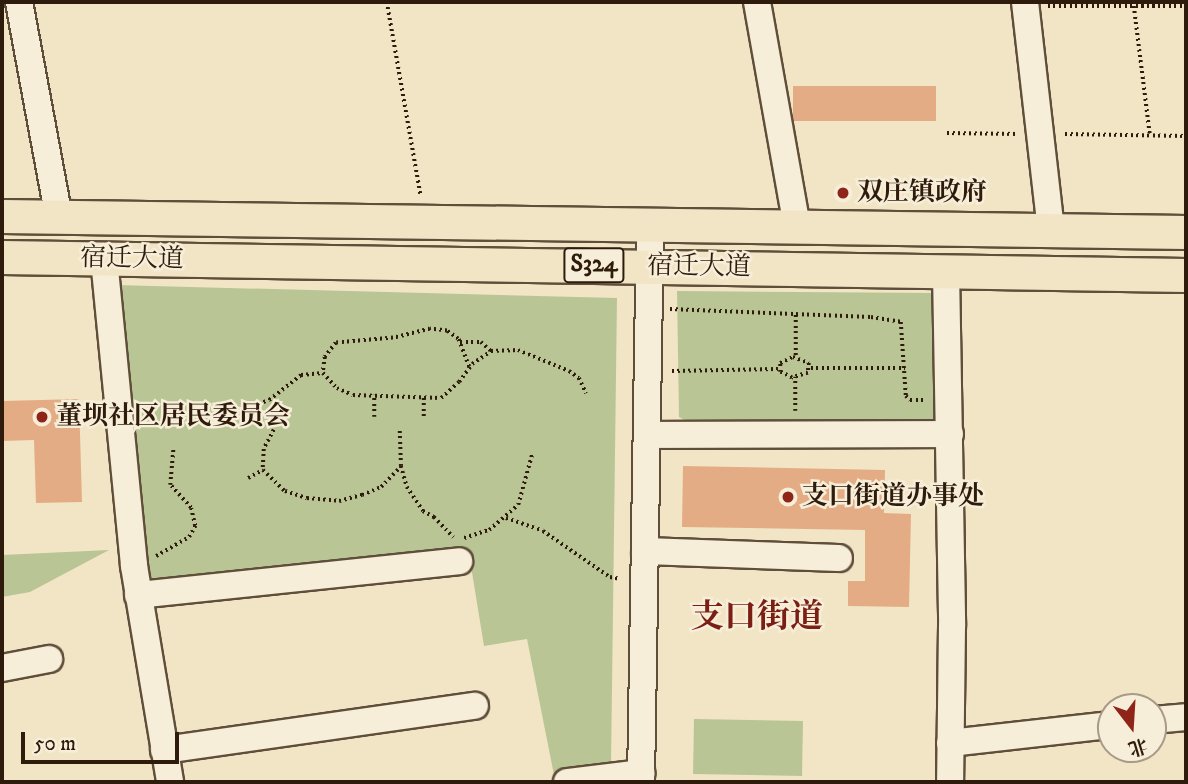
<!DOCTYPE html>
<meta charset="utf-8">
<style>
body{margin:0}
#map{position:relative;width:1188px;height:784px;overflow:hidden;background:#f2e5c5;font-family:"IM FELL DW Pica","Noto Serif SC",serif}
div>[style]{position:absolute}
.green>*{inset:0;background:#bac595;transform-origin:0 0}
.building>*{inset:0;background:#e4ac85;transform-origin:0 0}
.path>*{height:3.5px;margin-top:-1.75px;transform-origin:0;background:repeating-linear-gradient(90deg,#2e1b0c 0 2px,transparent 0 5.5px)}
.roads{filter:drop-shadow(2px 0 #5f4e3a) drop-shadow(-2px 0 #5f4e3a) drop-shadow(0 2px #5f4e3a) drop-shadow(0 -2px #5f4e3a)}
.minor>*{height:26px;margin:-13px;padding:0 13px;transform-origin:13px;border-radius:13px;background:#f7eed9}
.major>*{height:33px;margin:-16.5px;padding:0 16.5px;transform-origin:16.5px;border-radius:16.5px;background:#f2e5c5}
.dots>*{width:19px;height:19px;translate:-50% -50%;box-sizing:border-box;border:4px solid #f7eed9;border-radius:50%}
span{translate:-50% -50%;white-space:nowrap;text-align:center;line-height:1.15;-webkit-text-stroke:5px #f7eed9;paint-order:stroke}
.shield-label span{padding:2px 5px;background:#f7eed9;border:2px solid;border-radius:5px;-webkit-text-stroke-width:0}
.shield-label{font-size:24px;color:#2e1b0c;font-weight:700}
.poi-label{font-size:26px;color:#2e1b0c;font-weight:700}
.left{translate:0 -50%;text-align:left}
.street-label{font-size:26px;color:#2e1b0c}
.district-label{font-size:33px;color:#7a1f14;font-weight:700}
.frame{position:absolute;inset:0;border:4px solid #2e1b0c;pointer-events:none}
.north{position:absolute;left:1097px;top:693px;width:70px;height:70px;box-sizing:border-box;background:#f7eed9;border:2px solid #a79a87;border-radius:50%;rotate:163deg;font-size:19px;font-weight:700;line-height:28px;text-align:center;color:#2e1b0c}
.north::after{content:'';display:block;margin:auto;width:24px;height:32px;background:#8f2418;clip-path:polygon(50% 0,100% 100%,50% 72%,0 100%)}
.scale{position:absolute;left:21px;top:732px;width:158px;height:32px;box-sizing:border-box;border:4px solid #2e1b0c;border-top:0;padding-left:9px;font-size:21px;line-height:24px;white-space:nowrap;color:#2e1b0c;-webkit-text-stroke:5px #f7eed9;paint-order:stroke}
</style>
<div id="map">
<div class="green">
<div style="clip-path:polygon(115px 285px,617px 298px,611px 767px,554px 775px,527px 639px,484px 646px,469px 554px,154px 581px,143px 579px)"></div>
<div style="clip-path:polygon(677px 291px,939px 293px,943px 420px,688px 422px,679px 417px)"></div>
<div style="clip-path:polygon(109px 550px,30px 592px,2px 597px,2px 555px)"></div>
<div style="left:694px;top:719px;width:109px;height:55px;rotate:1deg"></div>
</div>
<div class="building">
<div style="left:793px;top:86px;width:143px;height:35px"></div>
<div style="clip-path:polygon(79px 399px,82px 502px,36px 503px,34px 440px,2px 441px,2px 401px)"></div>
<div style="clip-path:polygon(683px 466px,885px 470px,884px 513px,911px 514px,909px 607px,848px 606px,848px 581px,865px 581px,865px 530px,682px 527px)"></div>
</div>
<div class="path">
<div style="left:387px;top:2px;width:197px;rotate:80.1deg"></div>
<div style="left:1048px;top:6px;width:138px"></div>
<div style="left:1134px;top:6px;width:130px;rotate:82.9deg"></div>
<div style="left:947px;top:133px;width:71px;rotate:0.8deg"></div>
<div style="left:1065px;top:134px;width:121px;rotate:0.9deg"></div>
<div style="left:670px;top:309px;width:201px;rotate:2.3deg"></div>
<div style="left:871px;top:317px;width:30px;rotate:9deg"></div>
<div style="left:901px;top:322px;width:74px;rotate:86.1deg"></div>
<div style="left:906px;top:396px;width:6px;rotate:45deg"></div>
<div style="left:910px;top:400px;width:16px"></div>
<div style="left:796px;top:315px;width:43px;rotate:90deg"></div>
<div style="left:460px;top:342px;width:21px"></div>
<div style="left:481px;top:342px;width:13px;rotate:42deg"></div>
<div style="left:793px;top:357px;width:17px;rotate:21deg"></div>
<div style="left:809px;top:363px;width:10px;rotate:96deg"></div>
<div style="left:808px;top:373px;width:17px;rotate:163deg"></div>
<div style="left:792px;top:378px;width:13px;rotate:-153deg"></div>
<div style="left:780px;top:372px;width:9px;rotate:-90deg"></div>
<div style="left:780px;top:363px;width:14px;rotate:-25deg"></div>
<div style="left:469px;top:367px;width:30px;rotate:-111deg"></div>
<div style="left:458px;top:339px;width:14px;rotate:-144deg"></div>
<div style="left:447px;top:331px;width:17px;rotate:-173deg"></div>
<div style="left:430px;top:329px;width:38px;rotate:166deg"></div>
<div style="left:393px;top:338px;width:57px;rotate:175deg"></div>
<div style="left:336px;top:343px;width:18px;rotate:128deg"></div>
<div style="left:325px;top:357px;width:16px;rotate:97deg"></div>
<div style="left:323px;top:373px;width:21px;rotate:47deg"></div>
<div style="left:337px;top:388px;width:17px;rotate:24deg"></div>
<div style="left:353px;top:395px;width:88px;rotate:2deg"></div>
<div style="left:441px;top:398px;width:24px;rotate:-42deg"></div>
<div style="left:459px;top:382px;width:22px;rotate:-54deg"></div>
<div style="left:472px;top:364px;width:23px;rotate:-34deg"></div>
<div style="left:491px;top:351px;width:27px;rotate:-2deg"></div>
<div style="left:518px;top:350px;width:55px;rotate:22.4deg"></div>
<div style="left:569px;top:371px;width:12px;rotate:35deg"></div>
<div style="left:579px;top:378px;width:17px;rotate:65deg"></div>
<div style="left:811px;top:368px;width:94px"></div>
<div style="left:672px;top:371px;width:106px;rotate:-1.1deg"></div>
<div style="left:424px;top:398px;width:19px;rotate:90deg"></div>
<div style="left:795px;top:411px;width:34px;rotate:-90deg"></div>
<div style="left:233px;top:415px;width:39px;rotate:-23deg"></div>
<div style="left:269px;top:400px;width:41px;rotate:-38deg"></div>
<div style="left:301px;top:375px;width:22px;rotate:-5deg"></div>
<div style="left:374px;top:417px;width:22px;rotate:-90deg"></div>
<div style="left:274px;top:430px;width:21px;rotate:118deg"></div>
<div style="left:264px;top:449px;width:21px;rotate:93deg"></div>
<div style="left:263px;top:470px;width:30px;rotate:44deg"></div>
<div style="left:285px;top:491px;width:23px;rotate:18deg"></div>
<div style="left:307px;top:498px;width:32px;rotate:5deg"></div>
<div style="left:339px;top:501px;width:24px;rotate:-15deg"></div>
<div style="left:362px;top:495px;width:21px;rotate:-23deg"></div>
<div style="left:381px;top:487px;width:29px;rotate:-46deg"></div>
<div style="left:400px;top:431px;width:35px;rotate:88deg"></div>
<div style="left:401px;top:466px;width:22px;rotate:74deg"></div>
<div style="left:407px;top:487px;width:29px;rotate:56deg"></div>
<div style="left:423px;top:511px;width:13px;rotate:29deg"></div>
<div style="left:434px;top:517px;width:28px;rotate:46deg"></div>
<div style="left:248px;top:478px;width:17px;rotate:-28deg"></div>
<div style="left:506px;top:518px;width:39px;rotate:19deg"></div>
<div style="left:543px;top:531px;width:81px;rotate:34.5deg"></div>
<div style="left:610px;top:577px;width:11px;rotate:10deg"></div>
<div style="left:464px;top:538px;width:26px;rotate:-18deg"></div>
<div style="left:489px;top:530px;width:38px;rotate:-41deg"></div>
<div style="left:518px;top:505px;width:53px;rotate:-74.6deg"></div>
<div style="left:156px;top:556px;width:38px;rotate:-30deg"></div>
<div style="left:189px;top:537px;width:13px;rotate:-61deg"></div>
<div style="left:195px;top:526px;width:18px;rotate:-103deg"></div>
<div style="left:191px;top:508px;width:31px;rotate:-132deg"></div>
<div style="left:170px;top:485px;width:38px;rotate:-85deg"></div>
</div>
<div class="roads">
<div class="minor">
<div style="left:19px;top:2px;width:219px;rotate:79.5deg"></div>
<div style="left:757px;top:2px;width:228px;rotate:79.9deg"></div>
<div style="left:1025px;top:2px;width:228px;rotate:83.5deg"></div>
<div style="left:104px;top:259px;width:308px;rotate:84.4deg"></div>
<div style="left:134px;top:566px;width:219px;rotate:80.5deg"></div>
<div style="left:946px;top:271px;width:355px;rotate:89deg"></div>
<div style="left:952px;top:626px;width:156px;rotate:90.7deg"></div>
<div style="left:647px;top:435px;width:303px;rotate:-0.2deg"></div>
<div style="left:645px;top:551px;width:194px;rotate:2.1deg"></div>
<div style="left:138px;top:595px;width:323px;rotate:-6deg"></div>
<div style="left:2px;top:668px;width:48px;rotate:-10.8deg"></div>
<div style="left:1153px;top:720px;width:33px;rotate:-5deg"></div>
<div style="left:950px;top:743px;width:162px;rotate:-6.4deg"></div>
<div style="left:164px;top:750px;width:314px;rotate:-8.1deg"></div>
<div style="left:567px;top:782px;width:75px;rotate:-6.9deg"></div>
<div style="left:641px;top:782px;width:556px;rotate:-89.07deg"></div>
</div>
<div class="major">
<div style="left:2px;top:216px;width:1184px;rotate:0.77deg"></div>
<div style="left:2px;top:257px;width:1184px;rotate:0.87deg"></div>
</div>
</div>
<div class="dots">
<div style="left:843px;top:193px;background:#8f2418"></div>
<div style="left:42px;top:417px;background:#8f2418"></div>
<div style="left:788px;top:497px;background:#8f2418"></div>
</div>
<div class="shield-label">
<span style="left:594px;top:265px">S324</span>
</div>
<div class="poi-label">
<span class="left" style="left:857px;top:193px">双庄镇政府</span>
<span class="left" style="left:56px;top:417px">董坝社区居民委员会</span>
<span class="left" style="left:802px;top:497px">支口街道办事处</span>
</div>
<div class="street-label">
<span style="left:132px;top:259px;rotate:1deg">宿迁大道</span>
<span style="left:699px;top:267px;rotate:1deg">宿迁大道</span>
</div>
<div class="district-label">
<span style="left:757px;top:618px">支口街道</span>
</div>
<div class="frame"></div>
<div class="north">北</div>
<div class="scale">50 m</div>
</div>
